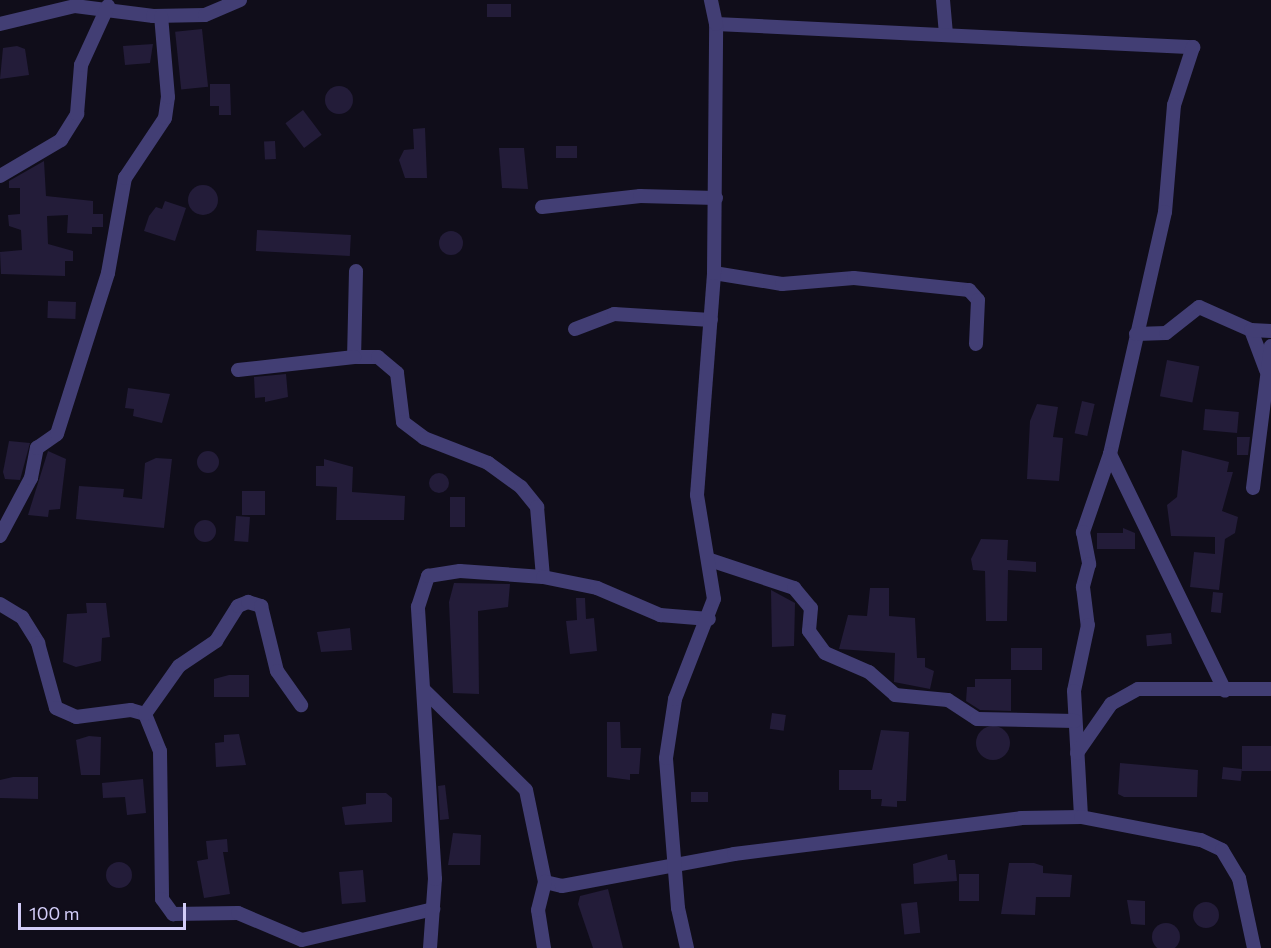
<!DOCTYPE html>
<style>
body{margin:0}
#map{position:relative;width:1271px;height:948px;overflow:hidden;background:#100d1a;font-family:Commissioner,sans-serif}
div>[style]{position:absolute}
.building>*{inset:0;background:#231c39;transform-origin:0 0}
.round{border-radius:50%}
.minor>*{height:14px;margin:-7px;padding:0 7px;transform-origin:7px;border-radius:7px;background:#423e74}
span{translate:-50% -50%;white-space:nowrap;text-align:center;line-height:1.15;-webkit-text-stroke:5px #100d1a;paint-order:stroke}
.scale{position:absolute;left:18px;top:903px;width:168px;height:27px;box-sizing:border-box;border:3px solid #d3cdf8;border-top:0;padding-left:8px;font-size:18px;line-height:21px;white-space:nowrap;color:#d3cdf8;-webkit-text-stroke:4px #100d1a;paint-order:stroke}
</style>
<div id="map">
<div class="building">
<div style="left:487px;top:4px;width:24px;height:13px"></div>
<div style="left:202px;top:29px;width:58px;height:27px;rotate:84deg"></div>
<div style="clip-path:polygon(153px 44px,150px 63px,125px 65px,123px 46px)"></div>
<div style="clip-path:polygon(17px 46px,25px 49px,29px 75px,0 79px,3px 48px)"></div>
<div style="clip-path:polygon(210px 84px,230px 84px,231px 115px,219px 115px,219px 106px,210px 106px)"></div>
<div class="round" style="left:325px;top:86px;width:28px;height:28px"></div>
<div style="left:303px;top:110px;width:31px;height:22px;rotate:53deg"></div>
<div style="clip-path:polygon(425px 128px,427px 178px,405px 178px,399px 160px,404px 150px,414px 149px,413px 129px)"></div>
<div style="left:275px;top:141px;width:18px;height:11px;rotate:87deg"></div>
<div style="left:556px;top:146px;width:21px;height:12px"></div>
<div style="clip-path:polygon(499px 148px,524px 148px,528px 189px,502px 188px)"></div>
<div style="clip-path:polygon(44px 161px,46px 196px,93px 201px,93px 214px,103px 214px,103px 227px,92px 227px,92px 234px,67px 233px,68px 215px,47px 216px,48px 244px,73px 251px,73px 261px,65px 261px,65px 276px,1px 274px,0 252px,22px 250px,21px 230px,9px 226px,8px 215px,20px 214px,20px 188px,9px 188px,9px 181px)"></div>
<div class="round" style="left:188px;top:185px;width:30px;height:30px"></div>
<div style="clip-path:polygon(165px 201px,186px 208px,175px 241px,144px 231px,149px 216px,156px 207px,162px 209px)"></div>
<div style="left:257px;top:230px;width:94px;height:21px;rotate:3deg"></div>
<div class="round" style="left:439px;top:231px;width:24px;height:24px"></div>
<div style="left:48px;top:301px;width:28px;height:17px;rotate:2deg"></div>
<div style="left:1167px;top:360px;width:33px;height:37px;rotate:11deg"></div>
<div style="clip-path:polygon(286px 374px,288px 397px,265px 402px,265px 397px,255px 398px,254px 377px)"></div>
<div style="clip-path:polygon(128px 388px,170px 394px,162px 423px,133px 416px,134px 409px,125px 408px)"></div>
<div style="left:1082px;top:401px;width:13px;height:33px;rotate:13deg"></div>
<div style="clip-path:polygon(1037px 404px,1058px 407px,1053px 437px,1063px 438px,1059px 481px,1027px 479px,1030px 421px)"></div>
<div style="left:1205px;top:409px;width:34px;height:21px;rotate:5deg"></div>
<div style="clip-path:polygon(1237px 437px,1250px 437px,1248px 455px,1237px 455px)"></div>
<div style="clip-path:polygon(9px 441px,30px 443px,20px 480px,5px 479px,3px 472px)"></div>
<div style="clip-path:polygon(1182px 450px,1229px 462px,1227px 472px,1233px 472px,1222px 511px,1238px 517px,1235px 533px,1225px 539px,1219px 590px,1190px 587px,1194px 552px,1215px 554px,1215px 537px,1171px 536px,1167px 505px,1177px 497px)"></div>
<div class="round" style="left:197px;top:451px;width:22px;height:22px"></div>
<div style="clip-path:polygon(48px 451px,66px 459px,60px 509px,49px 510px,48px 517px,28px 515px)"></div>
<div style="clip-path:polygon(156px 458px,172px 459px,164px 528px,76px 519px,79px 486px,124px 489px,123px 497px,142px 499px,145px 463px)"></div>
<div style="clip-path:polygon(324px 459px,353px 467px,352px 492px,405px 496px,404px 520px,336px 520px,337px 487px,316px 486px,316px 466px,324px 466px)"></div>
<div class="round" style="left:429px;top:473px;width:20px;height:20px"></div>
<div style="left:242px;top:491px;width:23px;height:24px"></div>
<div style="left:450px;top:497px;width:15px;height:30px"></div>
<div style="left:236px;top:516px;width:14px;height:25px;rotate:4deg"></div>
<div class="round" style="left:194px;top:520px;width:22px;height:22px"></div>
<div style="clip-path:polygon(1123px 528px,1135px 533px,1135px 549px,1097px 549px,1097px 533px,1123px 533px)"></div>
<div style="clip-path:polygon(981px 539px,1008px 540px,1007px 560px,1036px 562px,1036px 572px,1008px 570px,1007px 621px,986px 621px,985px 571px,973px 570px,971px 559px)"></div>
<div style="clip-path:polygon(454px 583px,510px 584px,508px 607px,478px 611px,479px 694px,453px 693px,449px 602px)"></div>
<div style="clip-path:polygon(870px 588px,889px 588px,889px 616px,915px 618px,917px 658px,925px 658px,925px 667px,934px 671px,930px 689px,894px 682px,895px 653px,839px 649px,848px 615px,867px 616px)"></div>
<div style="clip-path:polygon(771px 590px,795px 603px,794px 646px,772px 647px)"></div>
<div style="left:1213px;top:592px;width:10px;height:20px;rotate:6deg"></div>
<div style="clip-path:polygon(576px 598px,585px 598px,586px 619px,594px 618px,597px 651px,570px 654px,566px 621px,577px 620px)"></div>
<div style="clip-path:polygon(86px 603px,106px 603px,110px 637px,102px 638px,101px 661px,76px 667px,63px 662px,67px 614px,87px 613px)"></div>
<div style="clip-path:polygon(350px 628px,352px 650px,321px 652px,317px 632px)"></div>
<div style="left:1171px;top:633px;width:11px;height:25px;rotate:85deg"></div>
<div style="left:1011px;top:648px;width:31px;height:22px"></div>
<div style="clip-path:polygon(229px 675px,249px 675px,249px 697px,214px 697px,214px 679px)"></div>
<div style="clip-path:polygon(975px 679px,1011px 679px,1011px 711px,980px 710px,966px 701px,967px 687px,975px 687px)"></div>
<div style="left:772px;top:713px;width:14px;height:16px;rotate:8deg"></div>
<div style="clip-path:polygon(607px 722px,620px 722px,621px 748px,641px 748px,639px 774px,630px 774px,630px 780px,607px 777px)"></div>
<div class="round" style="left:976px;top:726px;width:34px;height:34px"></div>
<div style="clip-path:polygon(881px 730px,909px 732px,906px 801px,897px 801px,897px 807px,881px 806px,882px 799px,871px 799px,871px 790px,839px 790px,839px 770px,872px 770px)"></div>
<div style="clip-path:polygon(239px 734px,246px 765px,216px 767px,215px 743px,224px 742px,224px 735px)"></div>
<div style="clip-path:polygon(89px 736px,101px 737px,100px 775px,81px 775px,76px 740px)"></div>
<div style="left:1242px;top:746px;width:29px;height:25px"></div>
<div style="clip-path:polygon(1120px 763px,1198px 770px,1197px 797px,1124px 797px,1118px 794px)"></div>
<div style="left:1223px;top:767px;width:19px;height:12px;rotate:6deg"></div>
<div style="clip-path:polygon(13px 777px,38px 777px,38px 799px,0 798px,0 780px)"></div>
<div style="clip-path:polygon(143px 779px,146px 813px,127px 815px,125px 797px,103px 798px,102px 783px)"></div>
<div style="clip-path:polygon(445px 785px,449px 819px,440px 820px,438px 786px)"></div>
<div style="left:691px;top:792px;width:17px;height:10px"></div>
<div style="clip-path:polygon(366px 793px,386px 793px,392px 798px,392px 822px,345px 825px,342px 807px,366px 804px)"></div>
<div style="clip-path:polygon(453px 833px,481px 835px,480px 865px,448px 865px)"></div>
<div style="clip-path:polygon(227px 839px,228px 852px,223px 852px,230px 894px,204px 898px,197px 861px,208px 859px,206px 841px)"></div>
<div style="clip-path:polygon(947px 854px,948px 860px,955px 860px,957px 881px,914px 884px,913px 864px)"></div>
<div class="round" style="left:106px;top:862px;width:26px;height:26px"></div>
<div style="clip-path:polygon(1009px 863px,1034px 863px,1043px 866px,1043px 873px,1072px 875px,1070px 897px,1036px 897px,1035px 915px,1001px 914px)"></div>
<div style="left:363px;top:870px;width:32px;height:24px;rotate:85deg"></div>
<div style="left:979px;top:874px;width:27px;height:20px;rotate:90deg"></div>
<div style="clip-path:polygon(608px 889px,623px 948px,593px 948px,578px 904px,580px 896px)"></div>
<div style="clip-path:polygon(1127px 900px,1145px 901px,1145px 925px,1131px 924px)"></div>
<div class="round" style="left:1193px;top:902px;width:26px;height:26px"></div>
<div style="left:917px;top:902px;width:31px;height:16px;rotate:84deg"></div>
<div class="round" style="left:1152px;top:923px;width:28px;height:28px"></div>
</div>
<div class="minor">
<div style="left:943px;top:0;width:35px;rotate:85deg"></div>
<div style="left:0;top:24px;width:77px;rotate:-13.5deg"></div>
<div style="left:75px;top:6px;width:79px;rotate:7.3deg"></div>
<div style="left:153px;top:16px;width:52px;rotate:-1.1deg"></div>
<div style="left:205px;top:15px;width:38px;rotate:-23deg"></div>
<div style="left:716px;top:24px;width:478px;rotate:2.8deg"></div>
<div style="left:1193px;top:47px;width:61px;rotate:108.1deg"></div>
<div style="left:1174px;top:105px;width:107px;rotate:94.8deg"></div>
<div style="left:1165px;top:212px;width:248px;rotate:102.8deg"></div>
<div style="left:1110px;top:454px;width:83px;rotate:109.1deg"></div>
<div style="left:1083px;top:532px;width:33px;rotate:79deg"></div>
<div style="left:1089px;top:564px;width:24px;rotate:105deg"></div>
<div style="left:1083px;top:587px;width:38px;rotate:83deg"></div>
<div style="left:1088px;top:625px;width:67px;rotate:102deg"></div>
<div style="left:1074px;top:691px;width:126px;rotate:86.8deg"></div>
<div style="left:0;top:176px;width:71px;rotate:-30.5deg"></div>
<div style="left:61px;top:140px;width:31px;rotate:-58deg"></div>
<div style="left:77px;top:114px;width:49px;rotate:-85.3deg"></div>
<div style="left:81px;top:65px;width:65px;rotate:-65.4deg"></div>
<div style="left:542px;top:207px;width:99px;rotate:-6.4deg"></div>
<div style="left:640px;top:196px;width:76px;rotate:1.5deg"></div>
<div style="left:356px;top:271px;width:86px;rotate:91.3deg"></div>
<div style="left:354px;top:357px;width:24px"></div>
<div style="left:378px;top:357px;width:25px;rotate:40deg"></div>
<div style="left:397px;top:373px;width:49px;rotate:83deg"></div>
<div style="left:403px;top:422px;width:26px;rotate:37deg"></div>
<div style="left:424px;top:438px;width:69px;rotate:21.3deg"></div>
<div style="left:488px;top:463px;width:41px;rotate:36deg"></div>
<div style="left:521px;top:487px;width:26px;rotate:51deg"></div>
<div style="left:537px;top:507px;width:70px;rotate:85.1deg"></div>
<div style="left:714px;top:273px;width:69px;rotate:9.2deg"></div>
<div style="left:782px;top:284px;width:72px;rotate:-4.8deg"></div>
<div style="left:854px;top:278px;width:116px;rotate:6deg"></div>
<div style="left:969px;top:290px;width:13px;rotate:48deg"></div>
<div style="left:978px;top:300px;width:44px;rotate:92.6deg"></div>
<div style="left:575px;top:329px;width:42px;rotate:-21deg"></div>
<div style="left:614px;top:314px;width:97px;rotate:3.5deg"></div>
<div style="left:1251px;top:330px;width:43px;rotate:69.4deg"></div>
<div style="left:1136px;top:334px;width:30px;rotate:-2deg"></div>
<div style="left:1166px;top:333px;width:42px;rotate:-38.2deg"></div>
<div style="left:1199px;top:307px;width:57px;rotate:23.9deg"></div>
<div style="left:1251px;top:330px;width:20px;rotate:3deg"></div>
<div style="left:238px;top:370px;width:117px;rotate:-6.4deg"></div>
<div style="left:1110px;top:454px;width:263px;rotate:64.1deg"></div>
<div style="left:1253px;top:488px;width:143px;rotate:-82.8deg"></div>
<div style="left:0;top:536px;width:66px;rotate:-61.9deg"></div>
<div style="left:31px;top:478px;width:31px;rotate:-79deg"></div>
<div style="left:37px;top:448px;width:24px;rotate:-35deg"></div>
<div style="left:57px;top:434px;width:169px;rotate:-72.4deg"></div>
<div style="left:108px;top:273px;width:97px;rotate:-79.9deg"></div>
<div style="left:125px;top:178px;width:72px;rotate:-56.3deg"></div>
<div style="left:165px;top:118px;width:21px;rotate:-82deg"></div>
<div style="left:168px;top:97px;width:81px;rotate:-94.9deg"></div>
<div style="left:710px;top:560px;width:89px;rotate:18.4deg"></div>
<div style="left:794px;top:588px;width:26px;rotate:50deg"></div>
<div style="left:811px;top:608px;width:23px;rotate:95deg"></div>
<div style="left:809px;top:631px;width:27px;rotate:54deg"></div>
<div style="left:825px;top:653px;width:48px;rotate:23.4deg"></div>
<div style="left:869px;top:672px;width:35px;rotate:41deg"></div>
<div style="left:895px;top:695px;width:53px;rotate:5.4deg"></div>
<div style="left:948px;top:700px;width:35px;rotate:33deg"></div>
<div style="left:977px;top:719px;width:98px;rotate:1.2deg"></div>
<div style="left:0;top:604px;width:26px;rotate:31deg"></div>
<div style="left:22px;top:617px;width:31px;rotate:58deg"></div>
<div style="left:38px;top:643px;width:67px;rotate:74.5deg"></div>
<div style="left:56px;top:708px;width:22px;rotate:24deg"></div>
<div style="left:76px;top:717px;width:55px;rotate:-7.3deg"></div>
<div style="left:131px;top:710px;width:15px;rotate:16deg"></div>
<div style="left:425px;top:691px;width:141px;rotate:44.4deg"></div>
<div style="left:526px;top:790px;width:94px;rotate:78.3deg"></div>
<div style="left:545px;top:882px;width:17px;rotate:13deg"></div>
<div style="left:562px;top:886px;width:175px;rotate:-10.5deg"></div>
<div style="left:734px;top:854px;width:289px;rotate:-7.1deg"></div>
<div style="left:1021px;top:818px;width:60px;rotate:-1deg"></div>
<div style="left:1081px;top:817px;width:122px;rotate:10.9deg"></div>
<div style="left:1201px;top:840px;width:23px;rotate:25deg"></div>
<div style="left:1222px;top:850px;width:33px;rotate:59deg"></div>
<div style="left:1239px;top:878px;width:72px;rotate:77.9deg"></div>
<div style="left:145px;top:714px;width:40px;rotate:68deg"></div>
<div style="left:160px;top:751px;width:148px;rotate:89.2deg"></div>
<div style="left:162px;top:899px;width:19px;rotate:54deg"></div>
<div style="left:173px;top:914px;width:65px;rotate:-0.9deg"></div>
<div style="left:238px;top:913px;width:69px;rotate:22.9deg"></div>
<div style="left:302px;top:940px;width:135px;rotate:-13.3deg"></div>
<div style="left:145px;top:714px;width:59px;rotate:-54.7deg"></div>
<div style="left:179px;top:666px;width:45px;rotate:-34deg"></div>
<div style="left:216px;top:641px;width:41px;rotate:-57.8deg"></div>
<div style="left:238px;top:606px;width:11px;rotate:-22deg"></div>
<div style="left:248px;top:602px;width:14px;rotate:17deg"></div>
<div style="left:261px;top:606px;width:67px;rotate:76.2deg"></div>
<div style="left:277px;top:671px;width:42px;rotate:54.8deg"></div>
<div style="left:1077px;top:753px;width:60px;rotate:-55.2deg"></div>
<div style="left:1111px;top:704px;width:31px;rotate:-29deg"></div>
<div style="left:1138px;top:689px;width:133px"></div>
<div style="left:430px;top:948px;width:69px;rotate:-85.9deg"></div>
<div style="left:435px;top:879px;width:273px;rotate:-93.6deg"></div>
<div style="left:418px;top:607px;width:33px;rotate:-72deg"></div>
<div style="left:428px;top:576px;width:32px;rotate:-9deg"></div>
<div style="left:460px;top:571px;width:83px;rotate:4.1deg"></div>
<div style="left:543px;top:577px;width:55px;rotate:11.5deg"></div>
<div style="left:597px;top:588px;width:69px;rotate:23.2deg"></div>
<div style="left:660px;top:615px;width:49px;rotate:4.7deg"></div>
<div style="left:544px;top:948px;width:38px;rotate:-99deg"></div>
<div style="left:538px;top:910px;width:29px;rotate:-76deg"></div>
<div style="left:687px;top:948px;width:41px;rotate:-102.7deg"></div>
<div style="left:678px;top:908px;width:150px;rotate:-94.6deg"></div>
<div style="left:666px;top:758px;width:60px;rotate:-81.3deg"></div>
<div style="left:675px;top:699px;width:107px;rotate:-68.7deg"></div>
<div style="left:714px;top:599px;width:105px;rotate:-99.3deg"></div>
<div style="left:697px;top:495px;width:223px;rotate:-85.6deg"></div>
<div style="left:714px;top:273px;width:249px;rotate:-89.5deg"></div>
<div style="left:716px;top:24px;width:25px;rotate:-102deg"></div>
</div>
<div class="scale">100 m</div>
</div>
